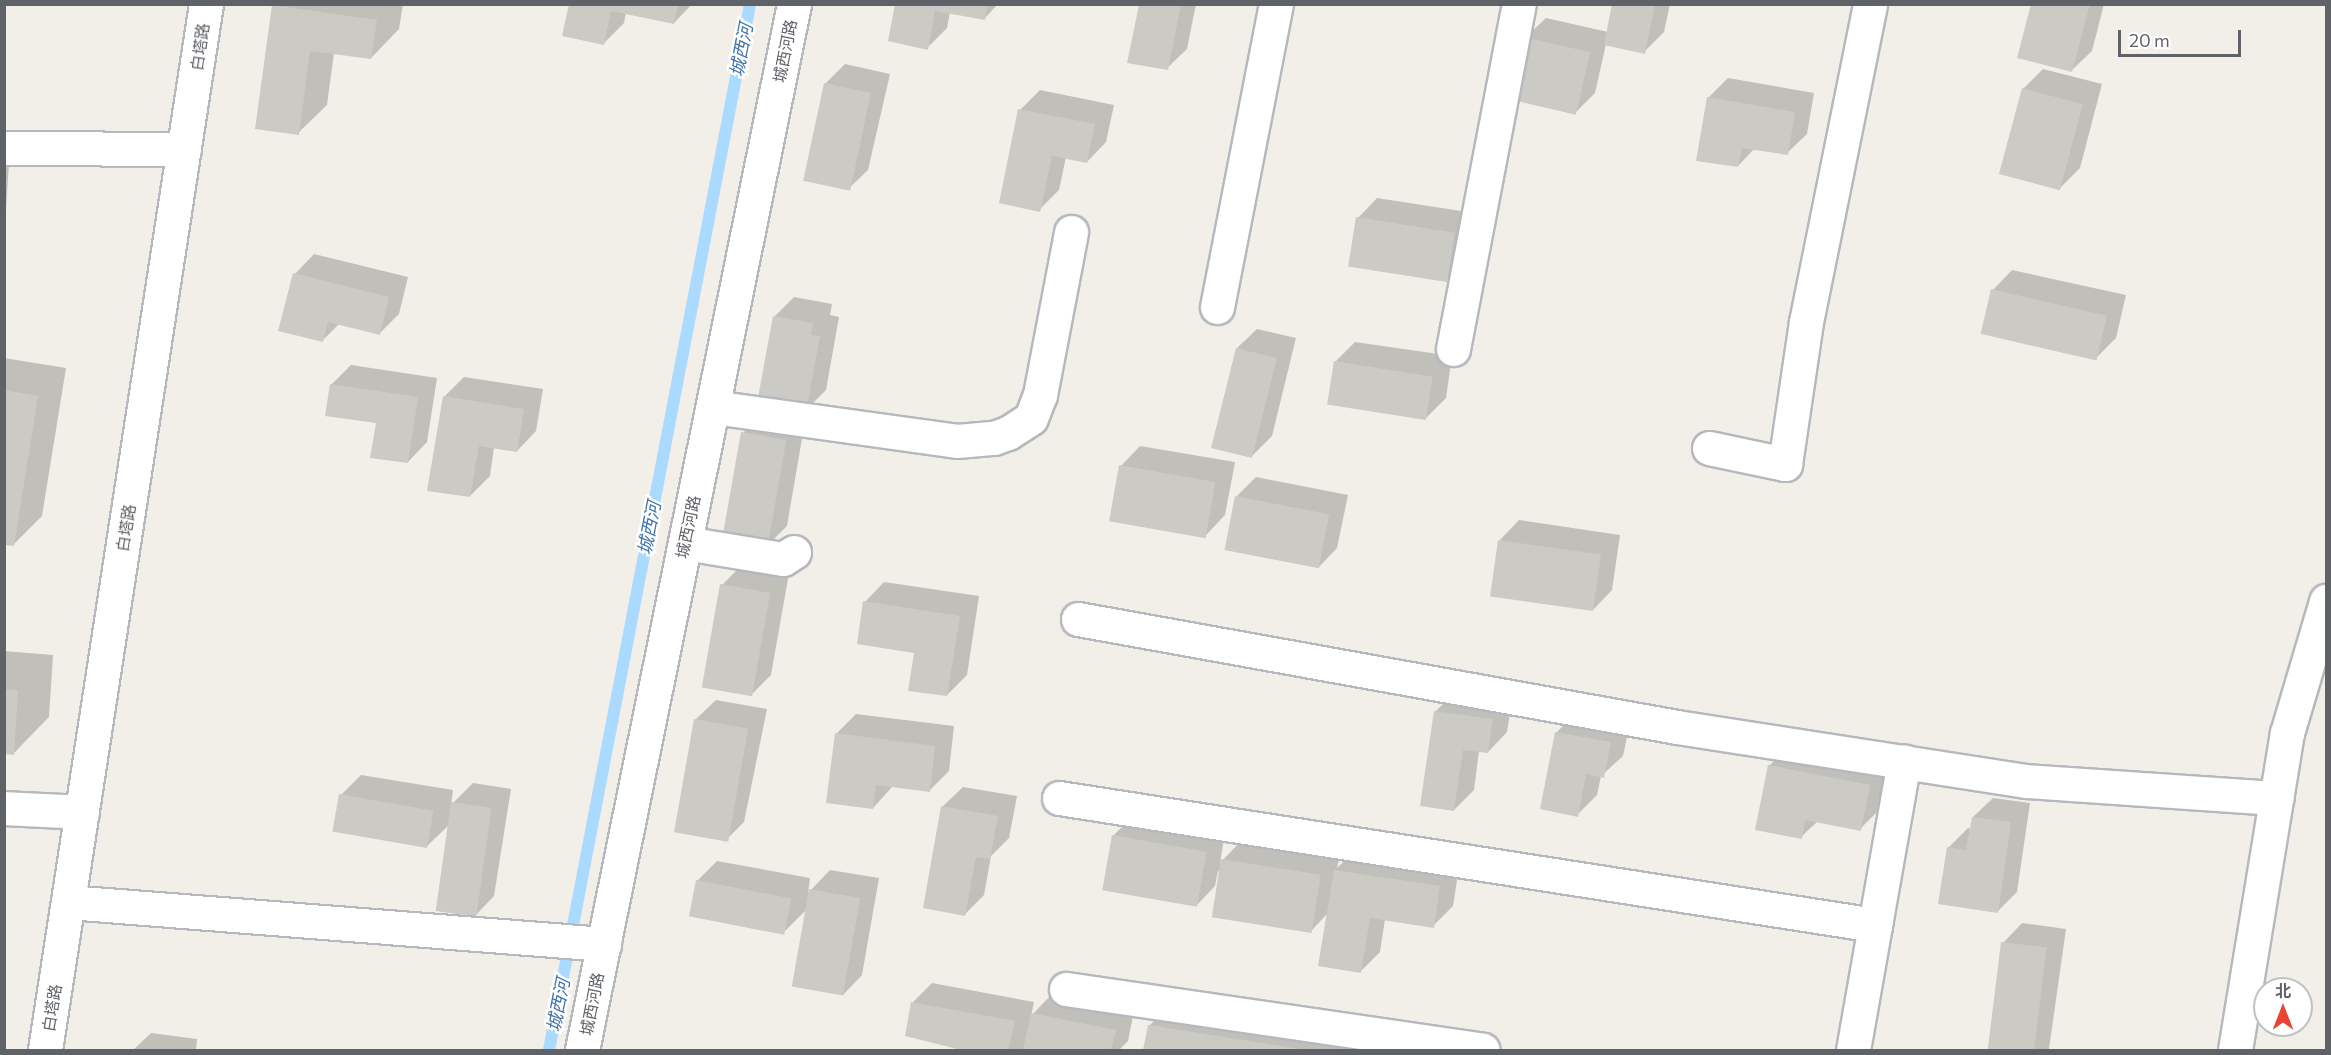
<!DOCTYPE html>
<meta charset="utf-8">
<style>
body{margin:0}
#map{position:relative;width:2331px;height:1055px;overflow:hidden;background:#f1efe8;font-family:Commissioner,"Noto Sans SC",sans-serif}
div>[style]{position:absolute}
.shadow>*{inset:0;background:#0003}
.stream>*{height:12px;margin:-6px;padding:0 6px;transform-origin:6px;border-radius:6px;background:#aadaff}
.building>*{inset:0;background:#cccac5;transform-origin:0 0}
.roads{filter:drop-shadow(2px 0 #b5b8bc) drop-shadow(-2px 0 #b5b8bc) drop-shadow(0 2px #b5b8bc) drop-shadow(0 -2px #b5b8bc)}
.minor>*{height:33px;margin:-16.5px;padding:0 16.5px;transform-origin:16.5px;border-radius:16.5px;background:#fff}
span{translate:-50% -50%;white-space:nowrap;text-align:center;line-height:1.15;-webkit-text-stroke:5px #fff;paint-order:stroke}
.street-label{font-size:16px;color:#5f6368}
.water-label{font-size:18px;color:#4174aa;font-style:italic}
.frame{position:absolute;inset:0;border:6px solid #5f6368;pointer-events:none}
.north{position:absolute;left:2253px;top:977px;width:60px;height:60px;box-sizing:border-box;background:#fff;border:2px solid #bfc1c3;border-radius:50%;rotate:0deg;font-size:16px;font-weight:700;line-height:24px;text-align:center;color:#5f6368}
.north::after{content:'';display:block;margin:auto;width:21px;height:27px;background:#ea4335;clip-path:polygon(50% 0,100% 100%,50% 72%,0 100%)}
.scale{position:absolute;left:2118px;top:30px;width:123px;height:27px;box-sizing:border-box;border:3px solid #5f6368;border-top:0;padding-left:8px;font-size:18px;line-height:21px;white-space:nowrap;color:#5f6368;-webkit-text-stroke:4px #fff;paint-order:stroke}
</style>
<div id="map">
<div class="shadow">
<div style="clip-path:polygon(275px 4px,403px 4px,399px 29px,371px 58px,334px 53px,327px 105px,298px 133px)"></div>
<div style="clip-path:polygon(570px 4px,692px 4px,674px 23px,626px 12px,624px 23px,604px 43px)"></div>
<div style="clip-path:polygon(897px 4px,998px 4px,984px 19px,950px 12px,947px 28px,927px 48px)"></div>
<div style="clip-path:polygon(1141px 4px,1196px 4px,1187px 49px,1167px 68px,1129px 61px)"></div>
<div style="clip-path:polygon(1613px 4px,1670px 4px,1664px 32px,1644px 52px,1606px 44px,1595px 93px,1575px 113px,1526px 37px,1546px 18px,1608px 32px)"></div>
<div style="clip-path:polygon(2032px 4px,2104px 4px,2092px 51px,2072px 70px)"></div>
<div style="clip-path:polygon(845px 64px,890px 74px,868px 170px,848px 189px,825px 84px)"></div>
<div style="clip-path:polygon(2043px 69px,2102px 84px,2080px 168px,2060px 188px,2023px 89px)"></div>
<div style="clip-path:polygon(1728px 78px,1814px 93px,1807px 134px,1787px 153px,1755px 148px,1738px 166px,1708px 98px)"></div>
<div style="clip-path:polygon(1040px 90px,1114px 105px,1106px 142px,1087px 162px,1066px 157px,1059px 190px,1039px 210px,1020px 110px)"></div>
<div style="clip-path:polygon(4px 163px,9px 163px,4px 239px)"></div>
<div style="clip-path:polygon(1377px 198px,1474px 213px,1467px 260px,1447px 279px,1358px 218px)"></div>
<div style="clip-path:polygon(314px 254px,408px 277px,399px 314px,379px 334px,339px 324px,322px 341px,295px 274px)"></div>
<div style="clip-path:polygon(2012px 270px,2126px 295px,2116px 338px,2096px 358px,1993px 290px)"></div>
<div style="clip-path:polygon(794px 297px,832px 304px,830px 315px,839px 317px,826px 390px,806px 410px,774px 317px)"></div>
<div style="clip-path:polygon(1257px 329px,1296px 338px,1272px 436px,1252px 456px,1237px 348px)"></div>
<div style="clip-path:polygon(1355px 342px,1452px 356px,1446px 398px,1426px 418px,1336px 361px)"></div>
<div style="clip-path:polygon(4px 358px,66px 368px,42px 516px,13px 545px,4px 543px)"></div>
<div style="clip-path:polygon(351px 365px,437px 378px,427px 442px,408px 462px,377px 422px,331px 385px)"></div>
<div style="clip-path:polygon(464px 377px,543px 389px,536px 431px,517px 451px,494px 447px,490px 476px,470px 496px,444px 397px)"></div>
<div style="clip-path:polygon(762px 413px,805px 421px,787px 526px,767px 546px,743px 433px)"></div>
<div style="clip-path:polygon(1140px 446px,1235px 462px,1225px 515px,1206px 535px,1121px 466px)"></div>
<div style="clip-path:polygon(1256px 477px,1348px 495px,1337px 548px,1318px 568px,1236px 497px)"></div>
<div style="clip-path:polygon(1519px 520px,1620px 535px,1612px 590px,1593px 610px,1500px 540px)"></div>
<div style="clip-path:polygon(742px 565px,789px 573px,771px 675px,751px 695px,722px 585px)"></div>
<div style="clip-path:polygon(884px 582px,979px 596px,967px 675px,947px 695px,916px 651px,865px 602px)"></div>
<div style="clip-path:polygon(4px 651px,53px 655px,49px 717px,14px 753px,4px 753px)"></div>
<div style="clip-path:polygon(1455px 692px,1512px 700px,1507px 732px,1488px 752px,1479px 751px,1474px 790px,1454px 810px,1435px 712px)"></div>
<div style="clip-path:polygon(716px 700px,767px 709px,744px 822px,724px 842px,696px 719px)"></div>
<div style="clip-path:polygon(1576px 713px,1630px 723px,1623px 756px,1601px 776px,1597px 795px,1577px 815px,1556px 733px)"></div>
<div style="clip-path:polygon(856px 714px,954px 726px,949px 771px,929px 791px,893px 786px,873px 808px,836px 734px)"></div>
<div style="clip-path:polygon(1789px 746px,1889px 765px,1880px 809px,1860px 829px,1818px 821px,1801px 837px,1769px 766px)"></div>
<div style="clip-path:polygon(361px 775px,453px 790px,451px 805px,473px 783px,511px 789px,494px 896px,475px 916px,450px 824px,427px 846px,341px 795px)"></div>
<div style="clip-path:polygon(963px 787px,1017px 796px,1009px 838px,991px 856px,984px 895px,965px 914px,943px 806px)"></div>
<div style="clip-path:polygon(1993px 798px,2030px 803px,2017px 892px,1997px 912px,1948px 848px,1968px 828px,1971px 829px,1973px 817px)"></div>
<div style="clip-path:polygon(1133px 816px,1225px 833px,1220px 863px,1242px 840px,1340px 855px,1337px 868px,1355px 851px,1459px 867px,1453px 906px,1433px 926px,1385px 919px,1380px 952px,1360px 972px,1328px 913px,1311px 931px,1218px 871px,1215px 886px,1196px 906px,1113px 836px)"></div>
<div style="clip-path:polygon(717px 861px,810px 878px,808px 893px,830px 870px,879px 878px,862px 975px,843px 995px,807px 909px,784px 932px,697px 881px)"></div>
<div style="clip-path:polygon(2022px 923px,2066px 929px,2049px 1049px,1988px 1050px,2003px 943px)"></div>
<div style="clip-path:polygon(932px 983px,1034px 1002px,1031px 1016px,1052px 994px,1134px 1011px,1128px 1041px,1119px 1050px,963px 1050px,913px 1002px)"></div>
<div style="clip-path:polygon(1178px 997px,1326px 1020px,1322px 1046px,1335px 1033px,1486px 1050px,1145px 1050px,1149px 1026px)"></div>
<div style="clip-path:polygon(151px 1033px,197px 1039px,196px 1050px,133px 1050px)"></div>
</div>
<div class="stream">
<div style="left:549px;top:1050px;width:1065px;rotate:-79.12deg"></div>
</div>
<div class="building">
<div style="clip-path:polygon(569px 4px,678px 4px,674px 24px,611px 11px,604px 45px,562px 36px)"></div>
<div style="clip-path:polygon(895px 4px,988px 4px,985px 20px,935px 11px,928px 50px,888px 41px)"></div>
<div style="clip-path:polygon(1612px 4px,1655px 4px,1645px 54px,1604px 45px)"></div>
<div style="clip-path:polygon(2031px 4px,2090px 4px,2072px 72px,2017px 58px)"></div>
<div style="clip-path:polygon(272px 5px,377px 20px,371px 59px,310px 51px,299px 135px,255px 129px)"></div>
<div style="clip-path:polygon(1139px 5px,1181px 5px,1168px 70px,1127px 63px)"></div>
<div style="left:1524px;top:37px;width:68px;height:64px;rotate:13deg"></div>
<div style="left:824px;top:83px;width:48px;height:100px;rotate:12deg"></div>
<div style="left:2022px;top:88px;width:63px;height:89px;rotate:15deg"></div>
<div style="clip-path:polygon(1707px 97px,1795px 112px,1788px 155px,1742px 148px,1738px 167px,1696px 161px)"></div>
<div style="clip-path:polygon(1018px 109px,1095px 124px,1087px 163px,1052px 156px,1040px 212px,999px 203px)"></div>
<div style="left:1356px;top:217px;width:100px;height:50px;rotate:9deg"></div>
<div style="clip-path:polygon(293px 273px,389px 297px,380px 335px,328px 322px,323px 342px,278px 331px)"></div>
<div style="left:1991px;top:289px;width:119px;height:46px;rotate:13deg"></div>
<div style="clip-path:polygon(773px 316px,813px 323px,811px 335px,820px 336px,806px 412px,757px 403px)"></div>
<div style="left:1236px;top:348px;width:42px;height:103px;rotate:14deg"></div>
<div style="left:1334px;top:361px;width:100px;height:44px;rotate:9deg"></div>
<div style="clip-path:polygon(330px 384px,418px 397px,408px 463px,370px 458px,376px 423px,325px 416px)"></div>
<div style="clip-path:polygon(4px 390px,38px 396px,14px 546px,4px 545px)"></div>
<div style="clip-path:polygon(443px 396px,524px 409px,517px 452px,479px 446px,470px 497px,427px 491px)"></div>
<div style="left:741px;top:432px;width:46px;height:109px;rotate:10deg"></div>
<div style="left:1119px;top:465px;width:98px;height:57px;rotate:10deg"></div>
<div style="left:1235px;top:496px;width:96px;height:55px;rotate:11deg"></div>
<div style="left:1498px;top:540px;width:104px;height:57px;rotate:8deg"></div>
<div style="left:720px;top:584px;width:51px;height:105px;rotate:10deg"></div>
<div style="clip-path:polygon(863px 601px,960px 616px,947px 696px,908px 691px,914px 653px,857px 644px)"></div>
<div style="clip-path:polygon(4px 689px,18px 690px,14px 755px,4px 754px)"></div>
<div style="clip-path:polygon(1434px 711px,1493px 719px,1488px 753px,1463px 750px,1454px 811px,1420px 806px)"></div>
<div style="left:694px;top:719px;width:55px;height:115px;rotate:10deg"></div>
<div style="clip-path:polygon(1555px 732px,1611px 742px,1604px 778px,1586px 774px,1578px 817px,1540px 809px)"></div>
<div style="clip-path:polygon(835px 733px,935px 746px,930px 792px,876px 785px,873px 809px,826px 803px)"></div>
<div style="clip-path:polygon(1768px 765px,1870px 785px,1861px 831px,1805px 820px,1802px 839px,1755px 830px)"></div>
<div style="left:339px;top:794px;width:96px;height:38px;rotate:10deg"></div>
<div style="left:451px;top:802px;width:41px;height:110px;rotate:8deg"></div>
<div style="clip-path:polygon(941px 806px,998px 816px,990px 859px,976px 857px,965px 916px,923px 908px)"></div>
<div style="clip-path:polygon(1972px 817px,2011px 822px,1998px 913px,1938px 904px,1947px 847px,1966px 850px)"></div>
<div style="left:1112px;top:835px;width:96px;height:56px;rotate:10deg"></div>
<div style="left:1221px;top:859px;width:101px;height:59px;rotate:9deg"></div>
<div style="clip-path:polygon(1334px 870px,1440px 886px,1434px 928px,1370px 918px,1361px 973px,1318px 966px)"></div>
<div style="left:696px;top:880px;width:97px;height:37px;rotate:11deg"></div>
<div style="left:809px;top:889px;width:52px;height:99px;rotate:10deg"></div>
<div style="left:2001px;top:942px;width:46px;height:109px;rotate:7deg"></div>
<div style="clip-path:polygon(911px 1002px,1015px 1021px,1008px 1050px,961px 1050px,905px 1036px)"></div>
<div style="clip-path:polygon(1031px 1013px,1116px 1030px,1111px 1050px,1023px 1050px)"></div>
<div style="clip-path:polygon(1148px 1025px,1301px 1049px,1301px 1050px,1143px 1050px)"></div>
</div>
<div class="roads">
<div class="minor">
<div style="left:4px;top:148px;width:180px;rotate:0.3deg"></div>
<div style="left:1217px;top:307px;width:309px;rotate:-79deg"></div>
<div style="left:1453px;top:349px;width:351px;rotate:-79.2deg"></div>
<div style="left:713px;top:407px;width:246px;rotate:7.9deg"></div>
<div style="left:957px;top:441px;width:37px;rotate:-5deg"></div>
<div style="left:994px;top:438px;width:15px;rotate:-20deg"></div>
<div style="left:1008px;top:433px;width:27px;rotate:-33deg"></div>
<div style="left:1031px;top:418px;width:25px;rotate:-69deg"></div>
<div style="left:1040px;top:395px;width:166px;rotate:-79.2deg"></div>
<div style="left:1709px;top:448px;width:78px;rotate:11.9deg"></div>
<div style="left:1785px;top:464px;width:144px;rotate:-81.6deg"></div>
<div style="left:1806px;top:322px;width:324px;rotate:-78.6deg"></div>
<div style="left:685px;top:543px;width:99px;rotate:9.3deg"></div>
<div style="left:783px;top:559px;width:13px;rotate:-32deg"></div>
<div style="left:1078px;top:619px;width:609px;rotate:10.22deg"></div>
<div style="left:1677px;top:727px;width:353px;rotate:8.8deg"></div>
<div style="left:2026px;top:781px;width:251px;rotate:3.9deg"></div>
<div style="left:1059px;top:798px;width:826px;rotate:8.85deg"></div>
<div style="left:4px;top:808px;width:78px;rotate:2.9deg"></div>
<div style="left:68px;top:902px;width:538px;rotate:4.48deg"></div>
<div style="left:1066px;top:989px;width:421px;rotate:8.3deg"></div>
<div style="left:45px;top:1050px;width:1058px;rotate:-81.25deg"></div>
<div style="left:582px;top:1050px;width:1067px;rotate:-78.54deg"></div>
<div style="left:1853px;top:1050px;width:293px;rotate:-80deg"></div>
<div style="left:2235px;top:1050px;width:321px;rotate:-80.7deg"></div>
<div style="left:2287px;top:733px;width:138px;rotate:-73.5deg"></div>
</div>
</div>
<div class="street-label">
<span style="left:200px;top:47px;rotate:-82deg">白塔路</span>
<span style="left:785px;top:51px;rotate:-79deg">城西河路</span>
<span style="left:688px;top:527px;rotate:-78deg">城西河路</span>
<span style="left:126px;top:528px;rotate:-81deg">白塔路</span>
<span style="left:592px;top:1004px;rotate:-79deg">城西河路</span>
<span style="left:52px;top:1008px;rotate:-81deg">白塔路</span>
</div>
<div class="water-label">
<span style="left:741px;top:50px;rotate:-79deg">城西河</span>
<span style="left:649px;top:528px;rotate:-79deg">城西河</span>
<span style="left:558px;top:1005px;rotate:-79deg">城西河</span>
</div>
<div class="frame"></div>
<div class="north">北</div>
<div class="scale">20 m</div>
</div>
